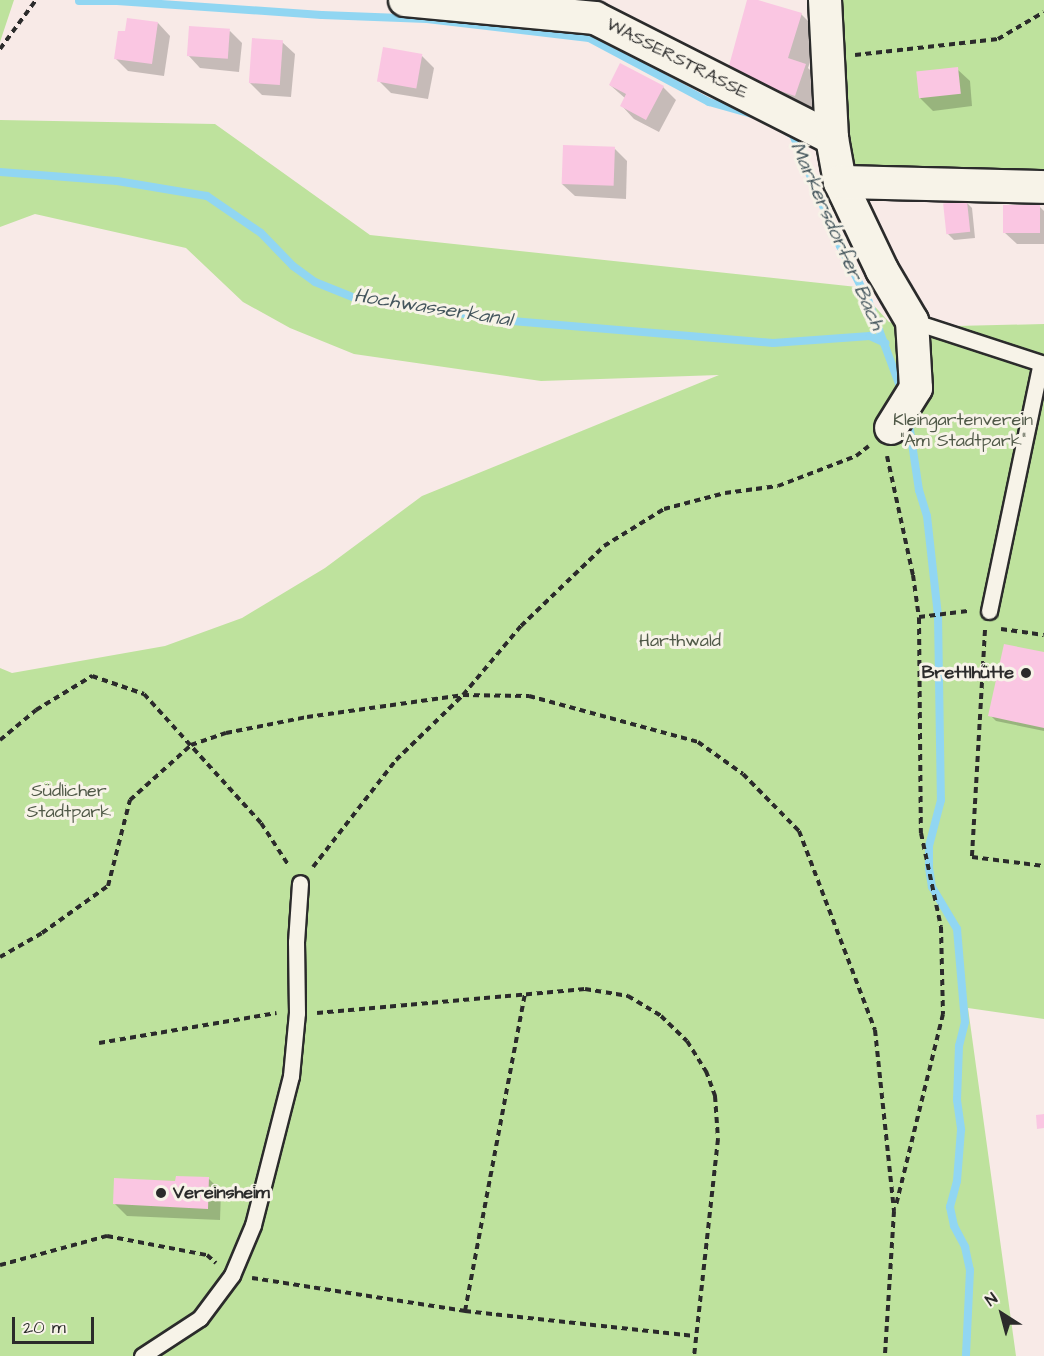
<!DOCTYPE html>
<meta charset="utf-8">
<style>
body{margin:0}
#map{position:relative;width:1044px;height:1356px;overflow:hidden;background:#f8eae7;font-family:"Architects Daughter",sans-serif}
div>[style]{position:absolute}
.green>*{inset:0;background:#bee29d;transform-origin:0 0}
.shadow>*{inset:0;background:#0003}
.stream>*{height:8px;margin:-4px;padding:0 4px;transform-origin:4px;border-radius:4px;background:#91d6f2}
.building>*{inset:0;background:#fac6e2;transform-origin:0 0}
.path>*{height:4px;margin-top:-2px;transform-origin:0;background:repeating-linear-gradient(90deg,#2b2b2b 0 6px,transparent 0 10.5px)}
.roads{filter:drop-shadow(2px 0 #2b2b2b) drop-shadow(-2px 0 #2b2b2b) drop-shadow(0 2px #2b2b2b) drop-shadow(0 -2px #2b2b2b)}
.service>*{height:15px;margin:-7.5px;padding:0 7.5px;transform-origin:7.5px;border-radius:7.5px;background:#f7f3e8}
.minor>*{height:32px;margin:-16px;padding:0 16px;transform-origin:16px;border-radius:16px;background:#f7f3e8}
.dots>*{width:16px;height:16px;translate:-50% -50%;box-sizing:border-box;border:3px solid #f7f3e8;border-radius:50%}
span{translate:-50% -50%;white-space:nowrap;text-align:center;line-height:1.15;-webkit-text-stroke:6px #f7f3e8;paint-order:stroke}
.street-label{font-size:18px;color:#2b2b2b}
.park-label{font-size:18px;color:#505948}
.poi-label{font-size:18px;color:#2b2b2b;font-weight:700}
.right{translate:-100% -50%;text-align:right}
.left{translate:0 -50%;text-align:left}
.water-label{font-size:20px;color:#44565d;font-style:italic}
.north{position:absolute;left:972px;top:1284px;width:60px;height:60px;-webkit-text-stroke:4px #f7f3e8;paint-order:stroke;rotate:324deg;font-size:16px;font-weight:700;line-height:24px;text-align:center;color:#2b2b2b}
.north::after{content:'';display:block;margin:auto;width:21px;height:27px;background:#2b2b2b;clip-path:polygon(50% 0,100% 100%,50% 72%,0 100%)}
.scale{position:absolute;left:12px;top:1317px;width:82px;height:27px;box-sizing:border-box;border:3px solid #2b2b2b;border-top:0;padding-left:8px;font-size:18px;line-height:21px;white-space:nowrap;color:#2b2b2b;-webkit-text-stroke:4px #f7f3e8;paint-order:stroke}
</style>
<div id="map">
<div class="green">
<div style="clip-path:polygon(0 0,14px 0,0 42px)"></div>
<div style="left:843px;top:0;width:201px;height:179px"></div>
<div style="clip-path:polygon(0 120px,215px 124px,370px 235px,857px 287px,889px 322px,914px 327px,1044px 324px,1044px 1019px,968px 1008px,1016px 1356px,0 1356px,0 668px,12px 673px,165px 646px,242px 618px,325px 568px,422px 496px,719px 375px,541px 381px,354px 354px,290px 328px,243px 302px,186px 248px,35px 214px,0 227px)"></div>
</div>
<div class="shadow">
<div style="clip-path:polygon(748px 0,801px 14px,820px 33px,808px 68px,824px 84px,813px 114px,729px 72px)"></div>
<div style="clip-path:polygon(158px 23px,170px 36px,164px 76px,128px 71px,115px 58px,126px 33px)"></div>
<div style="clip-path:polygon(230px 31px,242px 43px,239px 72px,200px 68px,188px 55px)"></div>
<div style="clip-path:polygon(282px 42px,295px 54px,291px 97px,262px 95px,250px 83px)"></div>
<div style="clip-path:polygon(421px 55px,434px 68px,428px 99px,391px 93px,378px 80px)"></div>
<div style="clip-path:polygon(621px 65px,663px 87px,676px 100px,659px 132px,634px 119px,622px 106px,626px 99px,610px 85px)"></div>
<div style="clip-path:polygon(957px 69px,970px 81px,972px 106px,933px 111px,920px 98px)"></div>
<div style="clip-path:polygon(615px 149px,627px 161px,626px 199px,575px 196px,562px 184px)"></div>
<div style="clip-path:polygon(966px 202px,972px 208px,975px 238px,954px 240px,948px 234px)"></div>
<div style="clip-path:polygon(1039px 206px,1044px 211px,1044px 244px,1017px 244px,1004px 232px)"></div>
<div style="clip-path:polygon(1044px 654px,1044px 731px,996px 721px,990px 715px)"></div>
<div style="clip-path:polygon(209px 1179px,221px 1191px,220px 1220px,127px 1216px,115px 1204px,177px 1183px)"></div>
</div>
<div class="stream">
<div style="left:79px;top:1px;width:38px"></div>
<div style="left:117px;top:1px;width:205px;rotate:3.9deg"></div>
<div style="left:322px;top:15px;width:105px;rotate:2.2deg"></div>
<div style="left:427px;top:19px;width:163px;rotate:6.7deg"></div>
<div style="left:589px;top:38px;width:136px;rotate:28.1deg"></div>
<div style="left:709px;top:102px;width:49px;rotate:15.5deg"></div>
<div style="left:786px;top:131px;width:8px;rotate:30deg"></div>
<div style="left:793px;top:135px;width:121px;rotate:67.1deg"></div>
<div style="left:840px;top:246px;width:61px;rotate:62.6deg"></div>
<div style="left:868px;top:300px;width:95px;rotate:69.7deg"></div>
<div style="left:0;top:172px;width:117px;rotate:4.4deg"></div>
<div style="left:117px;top:181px;width:91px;rotate:9.5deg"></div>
<div style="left:207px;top:196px;width:65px;rotate:34.4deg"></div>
<div style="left:261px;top:233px;width:46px;rotate:45.9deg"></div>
<div style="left:293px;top:266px;width:27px;rotate:36deg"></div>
<div style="left:315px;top:282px;width:43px;rotate:21.8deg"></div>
<div style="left:355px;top:298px;width:159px;rotate:8.3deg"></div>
<div style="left:512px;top:321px;width:262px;rotate:4.8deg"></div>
<div style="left:773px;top:343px;width:97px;rotate:-4.1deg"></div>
<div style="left:870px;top:336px;width:17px;rotate:25deg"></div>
<div style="left:910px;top:430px;width:61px;rotate:81.5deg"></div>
<div style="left:919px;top:490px;width:27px;rotate:73deg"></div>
<div style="left:927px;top:516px;width:100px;rotate:83.7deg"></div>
<div style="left:938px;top:615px;width:185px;rotate:89.1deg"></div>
<div style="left:941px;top:800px;width:48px;rotate:104.6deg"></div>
<div style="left:929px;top:846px;width:22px;rotate:90deg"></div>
<div style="left:929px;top:868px;width:19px;rotate:81deg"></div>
<div style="left:932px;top:887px;width:49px;rotate:59.2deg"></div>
<div style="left:957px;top:929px;width:93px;rotate:85.1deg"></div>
<div style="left:965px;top:1022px;width:25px;rotate:104deg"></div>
<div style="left:959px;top:1046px;width:54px;rotate:92.1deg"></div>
<div style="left:957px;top:1100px;width:30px;rotate:82deg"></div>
<div style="left:961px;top:1130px;width:51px;rotate:94.5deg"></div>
<div style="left:957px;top:1181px;width:27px;rotate:105deg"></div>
<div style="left:950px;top:1207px;width:19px;rotate:78deg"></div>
<div style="left:954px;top:1226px;width:24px;rotate:62deg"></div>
<div style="left:965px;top:1247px;width:24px;rotate:78deg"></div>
<div style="left:970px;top:1270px;width:86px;rotate:92.7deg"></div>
</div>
<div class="building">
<div style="clip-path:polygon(747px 0,758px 0,802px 13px,788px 58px,806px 64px,795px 96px,727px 73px)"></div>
<div style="clip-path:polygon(127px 18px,158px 22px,152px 64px,114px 59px,118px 31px,125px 31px)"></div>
<div style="left:189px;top:26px;width:41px;height:30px;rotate:4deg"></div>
<div style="left:252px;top:38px;width:31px;height:45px;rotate:4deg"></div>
<div style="left:383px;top:47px;width:40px;height:35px;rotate:10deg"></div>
<div style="clip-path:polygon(620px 63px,664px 86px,646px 120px,620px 106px,626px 94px,609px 85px)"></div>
<div style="left:958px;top:67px;width:27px;height:42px;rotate:84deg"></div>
<div style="left:563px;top:145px;width:52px;height:39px;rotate:2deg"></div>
<div style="left:967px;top:201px;width:31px;height:24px;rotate:84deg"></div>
<div style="left:1003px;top:205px;width:37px;height:28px"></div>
<div style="clip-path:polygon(1004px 644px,1044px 652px,1044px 728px,988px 716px)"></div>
<div style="clip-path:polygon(1044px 1114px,1044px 1128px,1037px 1129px,1036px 1115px)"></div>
<div style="clip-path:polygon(176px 1176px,209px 1177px,208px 1209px,113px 1204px,114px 1178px,175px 1181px)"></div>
</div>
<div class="path">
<div style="left:0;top:49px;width:61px;rotate:-53.7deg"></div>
<div style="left:855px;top:55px;width:144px;rotate:-6.4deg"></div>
<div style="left:998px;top:39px;width:53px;rotate:-30.4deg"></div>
<div style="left:887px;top:456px;width:122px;rotate:77.7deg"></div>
<div style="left:913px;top:575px;width:43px;rotate:82.1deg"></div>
<div style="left:919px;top:618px;width:215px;rotate:89.5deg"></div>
<div style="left:921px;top:833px;width:96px;rotate:78deg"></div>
<div style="left:941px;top:927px;width:87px;rotate:88.7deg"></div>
<div style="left:943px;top:1014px;width:198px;rotate:103.8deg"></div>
<div style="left:919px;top:617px;width:49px;rotate:-7deg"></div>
<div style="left:1001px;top:629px;width:43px;rotate:7.9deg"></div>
<div style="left:985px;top:630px;width:227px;rotate:93.3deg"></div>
<div style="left:972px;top:857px;width:73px;rotate:7.1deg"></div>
<div style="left:0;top:740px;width:47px;rotate:-39.8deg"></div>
<div style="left:36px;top:710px;width:66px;rotate:-31.3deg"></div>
<div style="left:92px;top:676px;width:55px;rotate:19.1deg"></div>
<div style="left:144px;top:694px;width:174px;rotate:47.8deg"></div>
<div style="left:261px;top:823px;width:51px;rotate:56.9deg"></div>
<div style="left:313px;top:867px;width:135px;rotate:-52.2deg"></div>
<div style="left:396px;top:760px;width:93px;rotate:-44.1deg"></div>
<div style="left:463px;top:695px;width:90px;rotate:-50deg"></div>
<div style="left:521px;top:626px;width:115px;rotate:-43.9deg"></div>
<div style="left:604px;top:546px;width:70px;rotate:-31.7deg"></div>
<div style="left:664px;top:509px;width:63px;rotate:-14.7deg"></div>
<div style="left:725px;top:493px;width:53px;rotate:-7.5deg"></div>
<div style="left:778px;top:486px;width:84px;rotate:-21deg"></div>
<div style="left:856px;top:456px;width:16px;rotate:-38deg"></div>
<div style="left:0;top:957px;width:48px;rotate:-29.7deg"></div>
<div style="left:42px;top:933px;width:81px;rotate:-35.5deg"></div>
<div style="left:108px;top:886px;width:89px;rotate:-75.7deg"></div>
<div style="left:130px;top:800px;width:82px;rotate:-42deg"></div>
<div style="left:191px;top:745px;width:37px;rotate:-19deg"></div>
<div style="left:226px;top:733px;width:83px;rotate:-11.2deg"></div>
<div style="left:307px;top:717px;width:158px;rotate:-8deg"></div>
<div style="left:463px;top:695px;width:66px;rotate:0.9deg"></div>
<div style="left:529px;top:696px;width:175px;rotate:15.2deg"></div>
<div style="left:698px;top:742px;width:55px;rotate:35.4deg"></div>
<div style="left:743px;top:774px;width:80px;rotate:45.5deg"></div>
<div style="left:799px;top:831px;width:213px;rotate:69.1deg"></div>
<div style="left:875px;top:1030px;width:182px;rotate:84deg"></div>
<div style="left:894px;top:1211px;width:145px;rotate:93.6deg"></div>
<div style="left:317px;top:1013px;width:269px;rotate:-5.1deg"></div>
<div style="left:585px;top:989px;width:44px;rotate:9.2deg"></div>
<div style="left:628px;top:996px;width:39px;rotate:31deg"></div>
<div style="left:661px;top:1016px;width:36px;rotate:44deg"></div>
<div style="left:687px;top:1041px;width:36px;rotate:58deg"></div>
<div style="left:706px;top:1071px;width:27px;rotate:70deg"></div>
<div style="left:715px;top:1096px;width:43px;rotate:86deg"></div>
<div style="left:718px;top:1139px;width:218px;rotate:96.3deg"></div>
<div style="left:99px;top:1043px;width:180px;rotate:-9.6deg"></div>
<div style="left:0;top:1265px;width:111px;rotate:-15.2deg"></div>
<div style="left:107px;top:1236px;width:102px;rotate:10.8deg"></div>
<div style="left:207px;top:1255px;width:12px;rotate:42deg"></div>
<div style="left:252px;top:1278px;width:216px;rotate:8.8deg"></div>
<div style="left:465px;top:1311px;width:231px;rotate:6.2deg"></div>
<div style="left:465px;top:1311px;width:324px;rotate:-79.3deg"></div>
</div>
<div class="roads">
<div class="service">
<div style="left:912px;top:321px;width:139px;rotate:18deg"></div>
<div style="left:989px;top:611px;width:253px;rotate:-78.2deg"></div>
<div style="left:142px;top:1356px;width:69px;rotate:-33.2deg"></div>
<div style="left:200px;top:1318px;width:54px;rotate:-53.3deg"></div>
<div style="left:232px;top:1275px;width:54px;rotate:-67.2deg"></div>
<div style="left:253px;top:1225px;width:154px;rotate:-75.7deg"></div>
<div style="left:291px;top:1076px;width:63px;rotate:-84.6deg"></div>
<div style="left:297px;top:1013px;width:71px;rotate:-90.8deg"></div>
<div style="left:296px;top:942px;width:59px;rotate:-86.1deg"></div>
</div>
<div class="minor">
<div style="left:405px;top:0;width:191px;rotate:5.4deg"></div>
<div style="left:595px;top:18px;width:266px;rotate:26.9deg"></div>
<div style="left:825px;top:0;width:138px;rotate:87.1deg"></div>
<div style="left:832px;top:138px;width:45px;rotate:79.7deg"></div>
<div style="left:840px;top:182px;width:98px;rotate:64.5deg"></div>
<div style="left:882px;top:270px;width:59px;rotate:59.5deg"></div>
<div style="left:912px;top:321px;width:67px;rotate:86.6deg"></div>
<div style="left:916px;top:388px;width:47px;rotate:122deg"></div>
<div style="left:840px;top:182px;width:204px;rotate:1.4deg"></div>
</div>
</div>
<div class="dots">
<div style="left:1026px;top:673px;background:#2b2b2b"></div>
<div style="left:161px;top:1193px;background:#2b2b2b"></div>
</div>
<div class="street-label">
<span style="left:677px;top:59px;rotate:27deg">WASSERSTRASSE</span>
</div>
<div class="park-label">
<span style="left:963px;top:431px">Kleingartenverein<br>"Am Stadtpark"</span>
<span style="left:680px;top:641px">Harthwald</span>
<span style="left:69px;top:802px">Südlicher<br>Stadtpark</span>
</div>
<div class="poi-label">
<span class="right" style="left:1014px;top:673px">Brettlhütte</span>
<span class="left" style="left:173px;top:1193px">Vereinsheim</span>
</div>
<div class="water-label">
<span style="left:837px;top:236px;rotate:66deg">Markersdorfer Bach</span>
<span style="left:433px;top:308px;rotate:9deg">Hochwasserkanal</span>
</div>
<div class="north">N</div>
<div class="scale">20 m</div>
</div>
